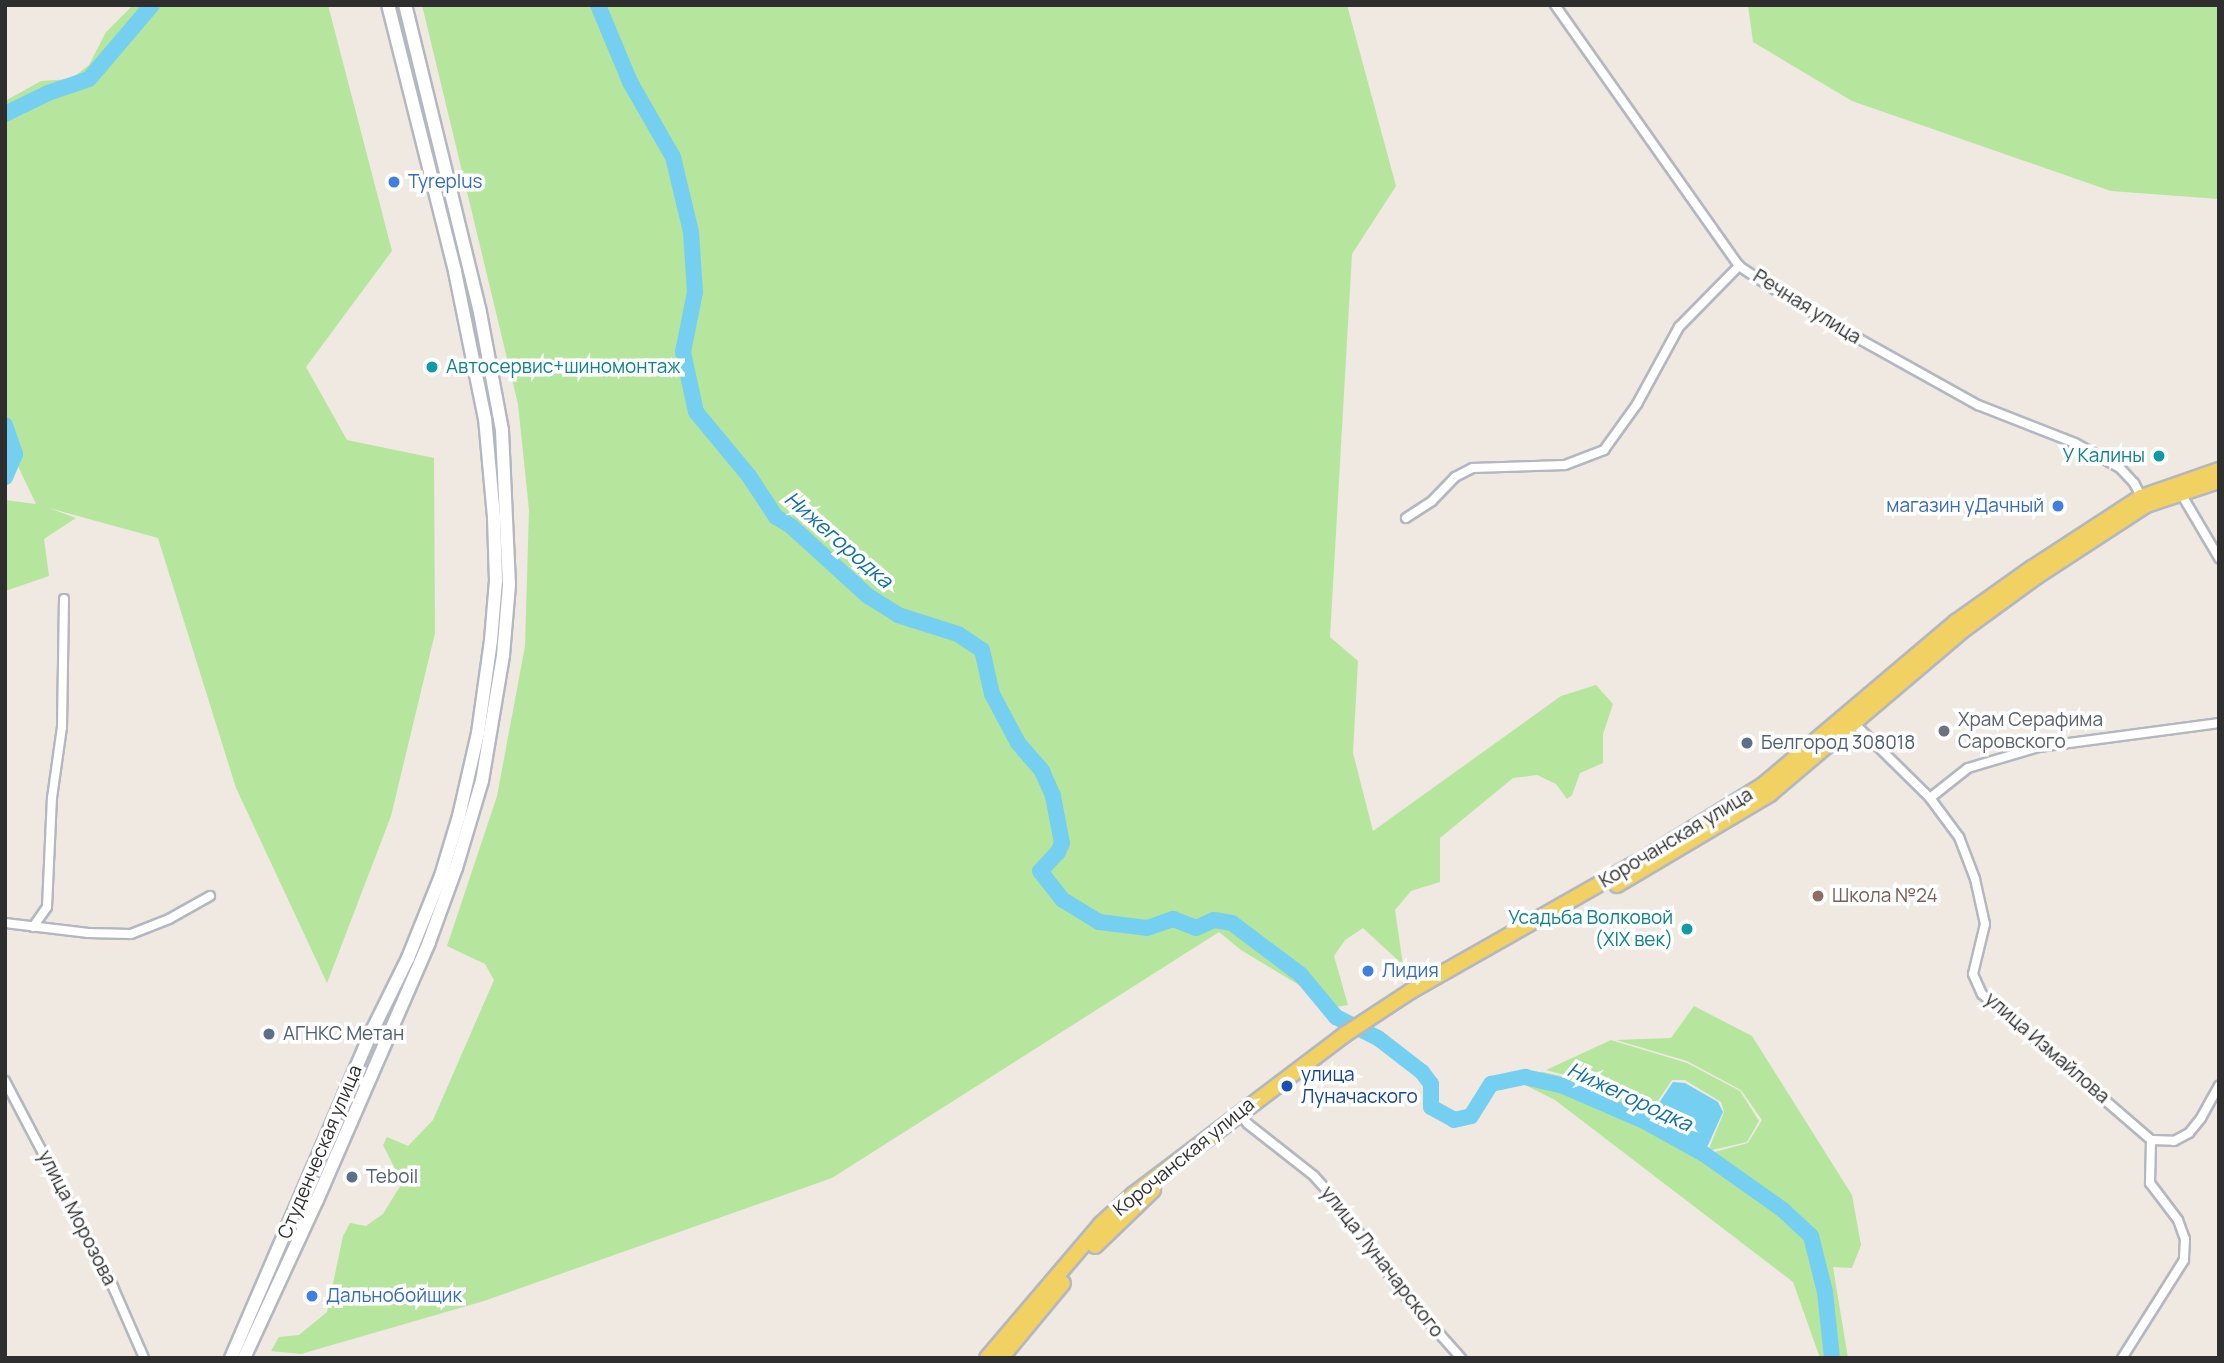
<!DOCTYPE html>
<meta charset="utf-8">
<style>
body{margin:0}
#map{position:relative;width:2224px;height:1363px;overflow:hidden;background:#efe9e1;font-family:Manrope,sans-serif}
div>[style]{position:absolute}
.green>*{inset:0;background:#b6e59e}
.water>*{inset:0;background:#75cff0}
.river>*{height:16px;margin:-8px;padding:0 8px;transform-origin:8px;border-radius:8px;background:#75cff0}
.roads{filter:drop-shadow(2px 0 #b4b7c1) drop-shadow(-2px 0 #b4b7c1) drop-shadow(0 2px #b4b7c1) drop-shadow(0 -2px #b4b7c1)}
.street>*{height:8px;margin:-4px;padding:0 4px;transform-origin:4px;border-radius:4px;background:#fff}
.secondary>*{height:12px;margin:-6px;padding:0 6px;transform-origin:6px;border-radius:6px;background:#fff}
.primary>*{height:14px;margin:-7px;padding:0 7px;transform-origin:7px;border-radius:7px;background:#f2d163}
.dots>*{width:19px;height:19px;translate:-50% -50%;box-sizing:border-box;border:4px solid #fff;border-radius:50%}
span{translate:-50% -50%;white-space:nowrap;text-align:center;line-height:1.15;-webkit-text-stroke:7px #fff;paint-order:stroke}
.shop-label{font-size:19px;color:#366cbe}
.left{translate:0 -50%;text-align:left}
.right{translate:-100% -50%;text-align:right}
.street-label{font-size:19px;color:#2e2e2e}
.culture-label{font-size:19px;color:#0d838f}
.worship-label{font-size:19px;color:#5b616d}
.service-label{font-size:19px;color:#4e5e75}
.education-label{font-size:19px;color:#785e54}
.transit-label{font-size:19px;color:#164399}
.water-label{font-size:21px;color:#0d6fa3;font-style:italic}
.frame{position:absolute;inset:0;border:7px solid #2e2e2e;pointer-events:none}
</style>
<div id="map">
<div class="green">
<div style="clip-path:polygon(133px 5px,328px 5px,392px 251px,306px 367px,347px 440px,434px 458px,435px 633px,391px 816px,327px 983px,236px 788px,158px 538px,49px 508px,76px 518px,44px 539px,49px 576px,5px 591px,5px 500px,36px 504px,5px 439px,5px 101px,41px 81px,71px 79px,89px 65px,106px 32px)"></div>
<div style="clip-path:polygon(422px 5px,1347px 5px,1396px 186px,1352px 254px,1330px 637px,1358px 661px,1353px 753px,1373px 831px,1561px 696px,1596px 685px,1613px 704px,1603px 734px,1603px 763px,1580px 773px,1572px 795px,1567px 799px,1556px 784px,1537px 775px,1513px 778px,1440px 838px,1440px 882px,1411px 891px,1395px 910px,1403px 965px,1363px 928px,1345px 940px,1334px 956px,1348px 1005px,1335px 1007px,1241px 950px,1219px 932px,832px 1178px,484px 1301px,301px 1354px,271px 1351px,279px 1337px,299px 1335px,327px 1312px,343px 1236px,350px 1223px,366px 1226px,383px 1214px,402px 1183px,383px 1145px,387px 1137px,408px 1146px,433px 1120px,494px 980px,485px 964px,447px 946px,497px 796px,525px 646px,529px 510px,518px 404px)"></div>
<div style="clip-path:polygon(1748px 5px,2219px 5px,2219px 199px,2111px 191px,1852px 101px,1753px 42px)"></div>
<div style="clip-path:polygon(1694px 1006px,1752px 1036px,1852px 1195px,1861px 1245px,1852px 1268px,1833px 1267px,1848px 1358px,1834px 1358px,1827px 1293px,1813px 1235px,1784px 1208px,1707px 1154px,1748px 1143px,1762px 1120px,1741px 1090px,1687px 1061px,1616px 1040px,1671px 1038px)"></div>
<div style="clip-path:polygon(1611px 1040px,1687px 1063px,1740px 1091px,1759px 1121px,1747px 1142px,1708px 1151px,1724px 1112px,1721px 1102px,1685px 1080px,1672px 1080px,1647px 1117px,1645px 1115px,1644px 1124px,1701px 1155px,1810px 1237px,1823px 1294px,1829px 1358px,1820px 1358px,1793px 1282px,1555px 1100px,1509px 1077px,1543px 1072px,1579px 1080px,1609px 1090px,1640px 1105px,1645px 1112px,1642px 1104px,1609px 1087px,1546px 1070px)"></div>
</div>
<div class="water">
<div style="clip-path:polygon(1673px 1082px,1685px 1083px,1718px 1102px,1723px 1112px,1704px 1154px,1646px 1122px)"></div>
</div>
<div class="river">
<div style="left:598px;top:5px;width:83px;rotate:67.4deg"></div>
<div style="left:630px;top:82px;width:86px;rotate:60.2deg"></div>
<div style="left:673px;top:157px;width:77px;rotate:76.5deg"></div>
<div style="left:691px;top:232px;width:60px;rotate:86.2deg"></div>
<div style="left:695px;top:292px;width:61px;rotate:101.3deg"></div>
<div style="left:683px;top:352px;width:61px;rotate:77.8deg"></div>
<div style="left:696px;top:412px;width:83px;rotate:50.4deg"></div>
<div style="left:749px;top:476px;width:49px;rotate:56.6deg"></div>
<div style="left:776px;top:517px;width:17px;rotate:31deg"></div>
<div style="left:791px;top:526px;width:104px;rotate:42.3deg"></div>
<div style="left:868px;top:596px;width:36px;rotate:32deg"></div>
<div style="left:898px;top:615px;width:63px;rotate:17.6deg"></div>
<div style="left:958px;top:634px;width:29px;rotate:34deg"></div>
<div style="left:982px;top:650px;width:45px;rotate:77.2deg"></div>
<div style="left:992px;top:694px;width:55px;rotate:62deg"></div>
<div style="left:1018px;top:743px;width:37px;rotate:49deg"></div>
<div style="left:1042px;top:771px;width:27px;rotate:66deg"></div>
<div style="left:1053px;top:796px;width:48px;rotate:79.2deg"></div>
<div style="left:1062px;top:843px;width:10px;rotate:114deg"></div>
<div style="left:1058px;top:852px;width:26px;rotate:133deg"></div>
<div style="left:1040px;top:871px;width:37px;rotate:52deg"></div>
<div style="left:1063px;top:900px;width:42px;rotate:31.4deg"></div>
<div style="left:1099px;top:922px;width:48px;rotate:7.1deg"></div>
<div style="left:1147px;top:928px;width:28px;rotate:-19deg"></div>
<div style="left:1173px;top:919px;width:25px;rotate:21deg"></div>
<div style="left:1196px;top:928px;width:20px;rotate:-24deg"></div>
<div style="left:1214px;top:920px;width:18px;rotate:9deg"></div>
<div style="left:1232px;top:923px;width:86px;rotate:37deg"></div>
<div style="left:1301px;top:975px;width:55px;rotate:50.2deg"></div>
<div style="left:1336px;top:1017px;width:47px;rotate:26.6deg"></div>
<div style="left:1378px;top:1038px;width:56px;rotate:37.7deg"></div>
<div style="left:1422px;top:1072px;width:15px;rotate:53deg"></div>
<div style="left:1431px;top:1084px;width:23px;rotate:90deg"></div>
<div style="left:1431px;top:1107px;width:26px;rotate:29deg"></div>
<div style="left:1454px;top:1120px;width:17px;rotate:-13deg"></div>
<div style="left:1471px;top:1116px;width:38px;rotate:-58deg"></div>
<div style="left:1491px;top:1084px;width:35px;rotate:-12deg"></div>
<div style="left:1525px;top:1077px;width:39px;rotate:13deg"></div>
<div style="left:1563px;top:1086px;width:90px;rotate:23.4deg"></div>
<div style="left:1646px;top:1122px;width:66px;rotate:28.9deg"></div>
<div style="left:1704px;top:1154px;width:97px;rotate:35.3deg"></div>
<div style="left:1783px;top:1210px;width:38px;rotate:43deg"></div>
<div style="left:1811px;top:1236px;width:58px;rotate:76deg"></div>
<div style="left:1825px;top:1292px;width:66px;rotate:83.9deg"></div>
<div style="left:5px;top:114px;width:48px;rotate:-26deg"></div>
<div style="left:48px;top:93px;width:43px;rotate:-18.9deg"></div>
<div style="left:89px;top:79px;width:97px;rotate:-49.6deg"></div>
<div style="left:5px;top:425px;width:31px;rotate:71deg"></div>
<div style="left:15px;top:454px;width:25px;rotate:113deg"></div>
</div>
<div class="roads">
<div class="street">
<div style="left:1555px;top:5px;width:319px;rotate:54.8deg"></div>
<div style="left:1739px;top:266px;width:73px;rotate:33.3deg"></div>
<div style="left:1800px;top:306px;width:204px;rotate:29.1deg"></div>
<div style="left:1978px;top:405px;width:104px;rotate:21.4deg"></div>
<div style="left:2075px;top:443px;width:51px;rotate:29.1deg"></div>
<div style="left:2120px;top:468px;width:21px;rotate:47deg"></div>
<div style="left:2134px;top:483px;width:19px;rotate:62deg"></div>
<div style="left:2180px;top:492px;width:77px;rotate:59.4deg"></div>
<div style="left:1406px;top:518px;width:31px;rotate:-33deg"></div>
<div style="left:1432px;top:501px;width:33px;rotate:-46deg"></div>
<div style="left:1455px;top:477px;width:20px;rotate:-27deg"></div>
<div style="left:1473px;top:468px;width:92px;rotate:-1.9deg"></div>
<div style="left:1565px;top:465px;width:42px;rotate:-21deg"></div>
<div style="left:1604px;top:450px;width:57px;rotate:-54.3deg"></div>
<div style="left:1637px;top:404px;width:88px;rotate:-61.4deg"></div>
<div style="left:1679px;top:327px;width:86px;rotate:-45.5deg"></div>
<div style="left:1852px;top:721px;width:110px;rotate:44.6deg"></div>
<div style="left:1930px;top:798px;width:49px;rotate:53.4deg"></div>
<div style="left:1959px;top:837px;width:45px;rotate:69.1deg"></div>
<div style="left:1975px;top:879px;width:46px;rotate:77.5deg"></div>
<div style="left:1985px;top:924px;width:51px;rotate:103.5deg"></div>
<div style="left:1973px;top:974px;width:22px;rotate:66deg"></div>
<div style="left:1982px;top:994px;width:223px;rotate:40.8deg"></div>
<div style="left:2151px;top:1140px;width:43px;rotate:91.3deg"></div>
<div style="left:2150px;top:1183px;width:46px;rotate:52.9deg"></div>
<div style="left:2178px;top:1220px;width:20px;rotate:70deg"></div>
<div style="left:2185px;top:1239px;width:21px;rotate:93deg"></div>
<div style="left:2184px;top:1260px;width:116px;rotate:122.3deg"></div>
<div style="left:1930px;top:798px;width:48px;rotate:-38.3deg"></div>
<div style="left:1968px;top:768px;width:74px;rotate:-16.5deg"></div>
<div style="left:2039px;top:747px;width:182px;rotate:-7.6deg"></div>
<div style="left:5px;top:923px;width:84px;rotate:6.9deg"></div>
<div style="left:88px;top:933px;width:43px;rotate:1.3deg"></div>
<div style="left:131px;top:934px;width:41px;rotate:-21.5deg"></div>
<div style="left:169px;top:919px;width:47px;rotate:-29.3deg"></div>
<div style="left:33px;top:927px;width:24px;rotate:-55deg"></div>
<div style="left:47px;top:907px;width:109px;rotate:-87.4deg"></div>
<div style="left:52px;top:798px;width:72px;rotate:-82deg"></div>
<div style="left:62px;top:727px;width:128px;rotate:-89.1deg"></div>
<div style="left:5px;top:1081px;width:233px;rotate:62.3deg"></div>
<div style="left:113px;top:1287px;width:77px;rotate:66.4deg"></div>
<div style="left:1239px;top:1113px;width:14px;rotate:51deg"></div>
<div style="left:1248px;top:1124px;width:84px;rotate:38.2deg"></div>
<div style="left:1314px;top:1176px;width:36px;rotate:48deg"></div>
<div style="left:1338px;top:1203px;width:100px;rotate:54.7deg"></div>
<div style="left:1396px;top:1285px;width:98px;rotate:48.3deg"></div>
<div style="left:2151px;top:1140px;width:23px;rotate:2deg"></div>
<div style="left:2174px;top:1141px;width:17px;rotate:-28deg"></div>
<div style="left:2189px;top:1133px;width:19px;rotate:-51deg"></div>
<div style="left:2201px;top:1118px;width:37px;rotate:-61deg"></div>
</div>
<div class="secondary">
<div style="left:231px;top:1358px;width:354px;rotate:-66.7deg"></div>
<div style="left:371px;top:1033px;width:84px;rotate:-63.7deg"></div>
<div style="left:408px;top:958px;width:88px;rotate:-68.1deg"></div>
<div style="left:441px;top:876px;width:63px;rotate:-73.3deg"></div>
<div style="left:459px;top:816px;width:85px;rotate:-77.1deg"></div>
<div style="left:478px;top:733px;width:94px;rotate:-82deg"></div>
<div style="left:491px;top:640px;width:59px;rotate:-85.2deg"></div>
<div style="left:496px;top:581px;width:64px;rotate:-91.8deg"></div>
<div style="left:494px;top:517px;width:98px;rotate:-95.2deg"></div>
<div style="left:485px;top:419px;width:151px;rotate:-101.5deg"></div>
<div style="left:455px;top:271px;width:274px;rotate:-104.1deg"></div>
<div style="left:244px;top:1358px;width:174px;rotate:-65.2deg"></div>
<div style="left:317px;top:1200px;width:281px;rotate:-66.5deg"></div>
<div style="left:429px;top:942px;width:79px;rotate:-70deg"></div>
<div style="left:456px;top:868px;width:91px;rotate:-73.4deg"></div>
<div style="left:482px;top:781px;width:128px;rotate:-80.5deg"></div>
<div style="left:503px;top:655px;width:70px;rotate:-85.1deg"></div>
<div style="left:509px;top:585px;width:155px;rotate:-92.6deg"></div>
<div style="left:502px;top:430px;width:120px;rotate:-100.6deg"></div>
<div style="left:480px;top:312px;width:316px;rotate:-103.7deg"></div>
</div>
<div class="primary">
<div style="left:1617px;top:885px;width:178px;rotate:-30.7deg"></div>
<div style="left:1770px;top:794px;width:257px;rotate:-40.3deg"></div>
<div style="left:1966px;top:628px;width:87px;rotate:-36.1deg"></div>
<div style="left:2036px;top:577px;width:131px;rotate:-33.2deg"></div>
<div style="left:2146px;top:505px;width:77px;rotate:-18.2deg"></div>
<div style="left:1095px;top:1246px;width:81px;rotate:-44deg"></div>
<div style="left:987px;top:1358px;width:175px;rotate:-49.6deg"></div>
<div style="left:1100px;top:1225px;width:46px;rotate:-42.4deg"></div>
<div style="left:1134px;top:1194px;width:263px;rotate:-37.1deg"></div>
<div style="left:1344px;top:1035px;width:80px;rotate:-33.3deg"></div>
<div style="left:1411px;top:991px;width:269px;rotate:-29.6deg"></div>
<div style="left:1645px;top:858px;width:139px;rotate:-31.7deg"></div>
<div style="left:1763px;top:785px;width:253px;rotate:-40.2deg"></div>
<div style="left:1956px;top:622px;width:93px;rotate:-35.4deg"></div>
<div style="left:2032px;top:568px;width:130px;rotate:-33.1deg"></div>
<div style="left:2141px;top:497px;width:83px;rotate:-19.1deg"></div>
<div style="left:1001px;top:1358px;width:97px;rotate:-50.4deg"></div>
</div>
</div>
<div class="dots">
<div style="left:394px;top:182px;background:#3f7fe0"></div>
<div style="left:432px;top:367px;background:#0f9aa8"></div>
<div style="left:2159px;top:456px;background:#0f9aa8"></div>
<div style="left:2058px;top:506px;background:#3f7fe0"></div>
<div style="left:1944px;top:731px;background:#6b7280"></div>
<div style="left:1747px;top:743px;background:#5c6f8a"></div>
<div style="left:1818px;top:896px;background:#8d6e63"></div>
<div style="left:1687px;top:929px;background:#0f9aa8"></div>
<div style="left:1368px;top:971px;background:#3f7fe0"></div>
<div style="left:269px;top:1034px;background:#5c6f8a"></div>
<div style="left:1287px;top:1086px;background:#1a4fb4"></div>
<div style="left:352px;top:1177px;background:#5c6f8a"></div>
<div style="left:312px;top:1296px;background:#3f7fe0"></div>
</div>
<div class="shop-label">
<span class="left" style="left:408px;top:182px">Tyreplus</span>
<span class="right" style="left:2044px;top:506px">магазин уДачный</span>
<span class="left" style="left:1382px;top:971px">Лидия</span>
<span class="left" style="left:326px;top:1296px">Дальнобойщик</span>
</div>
<div class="street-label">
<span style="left:1807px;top:307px;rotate:32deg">Речная улица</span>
<span style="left:1676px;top:838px;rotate:-31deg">Корочанская улица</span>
<span style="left:2047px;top:1048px;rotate:41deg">улица Измайлова</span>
<span style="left:320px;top:1152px;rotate:-67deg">Студенческая улица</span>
<span style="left:1184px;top:1157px;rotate:-39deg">Корочанская улица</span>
<span style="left:77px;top:1218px;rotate:63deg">улица Морозова</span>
<span style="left:1382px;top:1262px;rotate:52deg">улица Луначарского</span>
</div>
<div class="culture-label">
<span class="left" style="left:446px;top:367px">Автосервис+шиномонтаж</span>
<span class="right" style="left:2145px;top:456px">У Калины</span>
<span class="right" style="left:1673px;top:929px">Усадьба Волковой<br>(XIX век)</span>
</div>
<div class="worship-label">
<span class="left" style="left:1958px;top:731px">Храм Серафима<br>Саровского</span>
</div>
<div class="service-label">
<span class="left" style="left:1761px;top:743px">Белгород 308018</span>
<span class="left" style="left:283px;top:1034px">АГНКС Метан</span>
<span class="left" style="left:366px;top:1177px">Teboil</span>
</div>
<div class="education-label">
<span class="left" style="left:1832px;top:896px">Школа №24</span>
</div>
<div class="transit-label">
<span class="left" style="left:1301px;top:1086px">улица<br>Луначаского</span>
</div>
<div class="water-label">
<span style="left:839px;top:539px;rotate:41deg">Нижегородка</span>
<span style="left:1630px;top:1096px;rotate:25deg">Нижегородка</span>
</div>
<div class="frame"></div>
</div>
